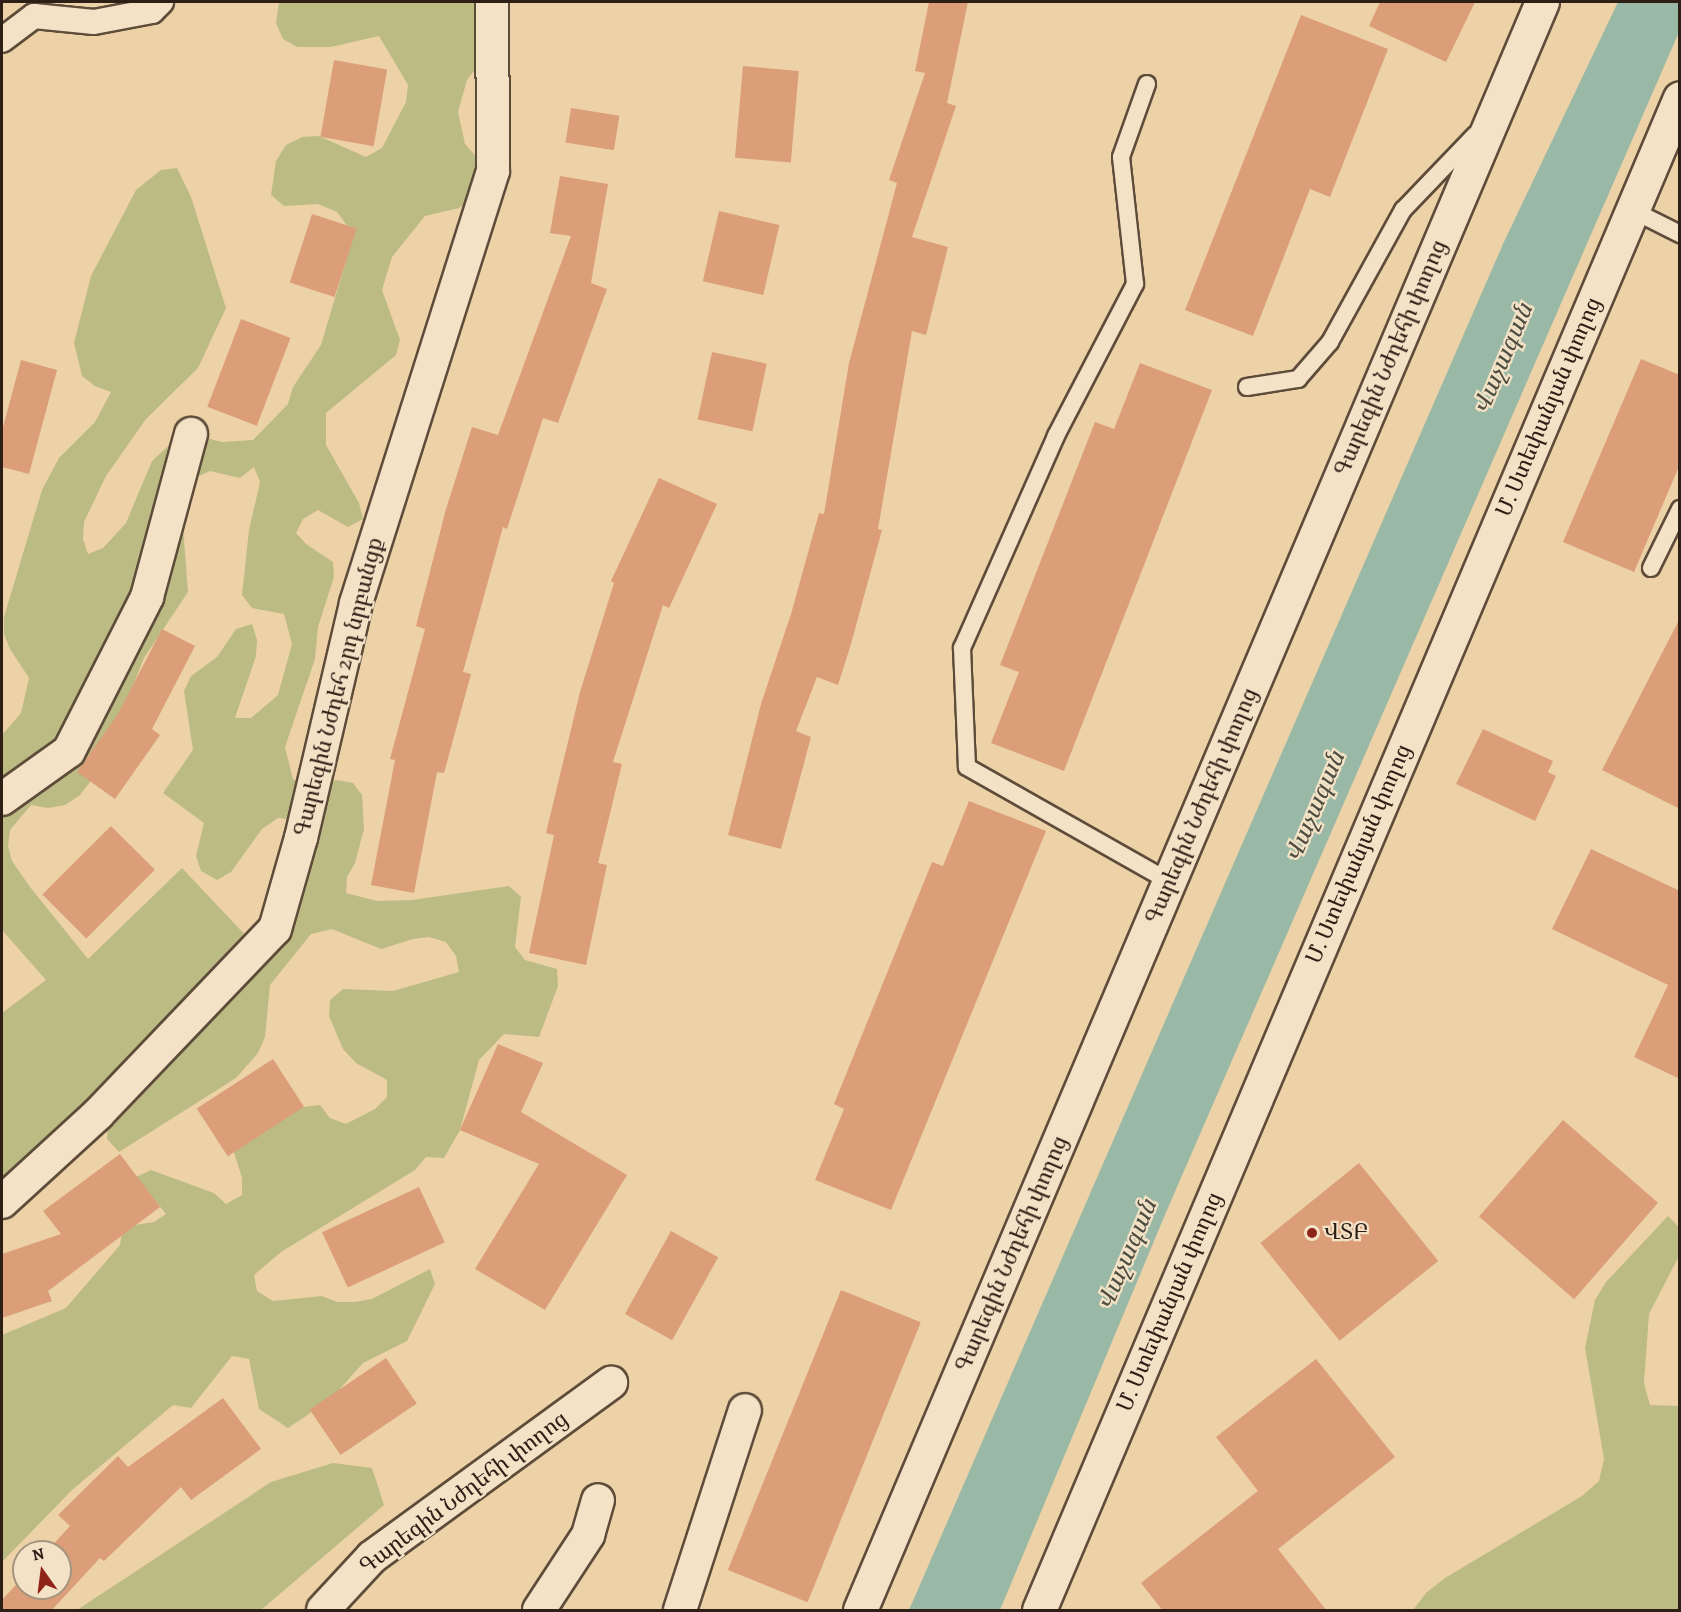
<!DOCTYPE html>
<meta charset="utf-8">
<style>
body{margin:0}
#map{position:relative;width:1681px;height:1612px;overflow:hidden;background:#edd2a7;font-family:Alegreya,"Noto Serif Armenian",serif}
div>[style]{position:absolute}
.green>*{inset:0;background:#bcbb84}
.water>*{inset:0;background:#99b8a6}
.building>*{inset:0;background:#db9e79;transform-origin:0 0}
.roads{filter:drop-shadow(2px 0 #5e4c3a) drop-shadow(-2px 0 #5e4c3a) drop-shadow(0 2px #5e4c3a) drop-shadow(0 -2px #5e4c3a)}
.service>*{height:16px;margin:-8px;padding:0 8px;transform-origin:8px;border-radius:8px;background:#f3e2c6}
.pedestrian>*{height:24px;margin:-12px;padding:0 12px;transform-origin:12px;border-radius:12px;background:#f3e2c6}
.minor>*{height:32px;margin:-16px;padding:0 16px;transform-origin:16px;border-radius:16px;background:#f3e2c6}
.tertiary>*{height:33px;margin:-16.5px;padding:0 16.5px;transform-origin:16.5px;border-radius:16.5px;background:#f3e2c6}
.dots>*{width:16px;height:16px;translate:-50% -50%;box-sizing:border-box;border:3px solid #f3e2c6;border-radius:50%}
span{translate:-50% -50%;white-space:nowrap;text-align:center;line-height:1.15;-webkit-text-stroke:4.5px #f3e2c6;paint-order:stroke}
.street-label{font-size:22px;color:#2e1f16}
.poi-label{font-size:22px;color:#2e1f16}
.left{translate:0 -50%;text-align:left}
.water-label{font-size:24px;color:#4e4d41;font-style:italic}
.frame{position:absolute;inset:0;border:3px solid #2e1f16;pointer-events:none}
.north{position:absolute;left:12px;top:1540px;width:60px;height:60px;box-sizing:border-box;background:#f3e2c6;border:2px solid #a49480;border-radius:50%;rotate:346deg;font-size:16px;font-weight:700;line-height:24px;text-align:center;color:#2e1f16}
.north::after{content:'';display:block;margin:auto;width:21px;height:27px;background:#8f2418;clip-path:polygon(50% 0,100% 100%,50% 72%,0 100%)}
</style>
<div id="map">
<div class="green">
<div style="clip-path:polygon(279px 2px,497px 2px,478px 66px,467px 80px,458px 112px,465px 144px,487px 169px,475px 198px,459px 208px,425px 216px,392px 257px,382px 290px,400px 340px,396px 355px,326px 413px,326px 445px,359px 503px,363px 519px,348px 527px,318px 510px,303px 519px,296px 533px,306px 544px,333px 562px,334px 577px,318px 627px,315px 659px,285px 747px,293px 779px,306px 788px,336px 780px,353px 783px,362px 795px,364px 829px,355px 863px,347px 877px,346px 893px,377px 901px,412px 900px,509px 886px,521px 897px,515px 947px,525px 960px,557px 969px,558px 986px,539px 1037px,504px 1034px,479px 1060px,460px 1130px,444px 1158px,426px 1157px,415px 1170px,281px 1252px,254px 1275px,257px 1291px,273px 1301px,322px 1296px,337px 1302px,355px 1302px,372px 1299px,430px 1269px,435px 1284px,407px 1341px,363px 1363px,330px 1400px,288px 1428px,259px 1409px,249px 1359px,232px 1356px,191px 1408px,173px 1405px,72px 1490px,2px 1562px,2px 1335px,66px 1308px,120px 1245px,123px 1227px,154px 1222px,166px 1214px,136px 1177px,151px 1170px,214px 1193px,226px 1204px,242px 1195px,242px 1178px,232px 1146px,259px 1127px,304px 1107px,320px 1105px,330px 1118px,346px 1124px,375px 1109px,387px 1097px,387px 1080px,356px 1063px,343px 1049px,329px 1016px,330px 1000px,343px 989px,393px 991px,459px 972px,456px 956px,446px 942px,429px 937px,413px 939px,381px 949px,332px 929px,311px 934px,270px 985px,265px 1037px,258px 1053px,236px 1078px,119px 1152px,107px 1139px,108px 1120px,262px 961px,296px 820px,278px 818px,262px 829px,231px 872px,217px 880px,201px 871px,196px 856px,204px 823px,163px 793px,193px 750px,184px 691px,191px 676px,217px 657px,236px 629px,252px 624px,257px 640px,256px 656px,235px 718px,251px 718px,278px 695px,292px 644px,284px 614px,252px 608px,242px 595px,249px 530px,260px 482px,254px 467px,240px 478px,210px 471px,195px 478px,183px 526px,188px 592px,144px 658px,133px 686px,142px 699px,99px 749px,90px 782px,80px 795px,65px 805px,48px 808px,31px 805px,10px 830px,8px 846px,12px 861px,30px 887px,88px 959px,182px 868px,248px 938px,77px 1123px,2px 1184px,2px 1013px,46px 980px,2px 930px,2px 735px,21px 713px,29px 678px,10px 649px,4px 634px,4px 617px,42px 490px,59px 458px,95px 422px,111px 392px,95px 386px,82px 376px,74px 343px,91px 276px,136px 190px,161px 170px,177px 168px,191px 197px,226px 308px,198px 368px,146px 419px,106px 476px,84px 522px,83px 539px,88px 554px,103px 548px,126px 523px,152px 461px,176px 439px,191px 434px,222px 442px,253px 440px,288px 404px,293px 387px,321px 345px,346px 261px,348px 227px,337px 212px,318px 204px,284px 206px,271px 195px,276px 161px,286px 145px,302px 137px,319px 136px,366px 157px,382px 148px,406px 102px,408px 85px,379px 36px,331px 47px,297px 47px,283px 39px,276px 23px)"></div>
<div style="clip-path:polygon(1668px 1216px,1679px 1227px,1679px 1256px,1649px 1314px,1644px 1383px,1650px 1405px,1679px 1406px,1679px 1610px,1413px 1610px,1427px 1592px,1445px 1578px,1582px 1496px,1599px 1481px,1604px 1459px,1585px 1348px,1595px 1300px,1606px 1282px)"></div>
<div style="clip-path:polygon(333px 1463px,372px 1468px,384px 1505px,261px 1610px,77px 1610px,271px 1482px)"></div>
</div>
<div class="water">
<div style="clip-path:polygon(1618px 2px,1679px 2px,1679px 32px,1167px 1210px,1000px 1610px,909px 1610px,1503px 244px)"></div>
</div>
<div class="building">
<div style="clip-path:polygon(929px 2px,968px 2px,947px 103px,956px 106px,912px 237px,948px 247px,926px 335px,912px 331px,878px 529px,882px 530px,851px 644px,838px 685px,817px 677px,796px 731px,811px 737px,781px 849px,728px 835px,761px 704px,791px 614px,819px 513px,824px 514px,849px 363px,897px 183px,889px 180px,925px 73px,915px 71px)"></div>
<div style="clip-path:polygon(1380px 2px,1475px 2px,1446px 62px,1369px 26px)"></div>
<div style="clip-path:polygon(1301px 15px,1388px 49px,1330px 197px,1310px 189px,1253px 336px,1185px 310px)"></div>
<div style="left:334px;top:60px;width:54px;height:78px;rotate:10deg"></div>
<div style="left:743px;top:66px;width:56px;height:92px;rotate:5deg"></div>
<div style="left:571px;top:108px;width:49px;height:35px;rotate:9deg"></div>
<div style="clip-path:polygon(560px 176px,608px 184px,591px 283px,607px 289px,558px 423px,543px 418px,507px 529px,503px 527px,463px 672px,471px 674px,444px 773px,437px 772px,414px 893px,371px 885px,395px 760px,390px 759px,425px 629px,416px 626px,446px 509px,472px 427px,498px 435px,571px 236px,550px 233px)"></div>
<div style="left:719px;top:211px;width:62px;height:72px;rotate:13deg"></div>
<div style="left:312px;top:214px;width:47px;height:72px;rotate:18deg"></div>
<div style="left:241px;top:319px;width:53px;height:94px;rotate:21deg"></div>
<div style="left:712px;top:352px;width:56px;height:69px;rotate:12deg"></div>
<div style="clip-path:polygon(1641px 359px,1680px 375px,1680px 464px,1634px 572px,1563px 542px)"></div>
<div style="clip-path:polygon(21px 360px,57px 370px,29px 474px,2px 467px,2px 431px)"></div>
<div style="clip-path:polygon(1140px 363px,1212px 390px,1064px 771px,991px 743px,1019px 672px,1000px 665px,1095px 422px,1114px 429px)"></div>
<div style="clip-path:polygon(659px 478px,717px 504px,669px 608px,663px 605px,613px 762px,622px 764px,598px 863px,607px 865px,586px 965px,529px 953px,554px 835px,546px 833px,580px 692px,614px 583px,611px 581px)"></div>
<div style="clip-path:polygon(1680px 618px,1680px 809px,1602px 770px)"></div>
<div style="clip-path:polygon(162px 629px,195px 646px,152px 729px,160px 735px,115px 799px,77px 772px,118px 714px)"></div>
<div style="clip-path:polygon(1483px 729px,1553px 761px,1548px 772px,1556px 776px,1535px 821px,1456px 784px)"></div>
<div style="clip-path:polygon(969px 801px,1046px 831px,891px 1210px,815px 1180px,844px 1109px,834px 1104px,932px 862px,943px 866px)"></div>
<div style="left:111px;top:826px;width:62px;height:97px;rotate:45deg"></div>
<div style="clip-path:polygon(1591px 849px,1680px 891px,1680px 1079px,1634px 1057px,1668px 985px,1552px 929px)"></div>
<div style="clip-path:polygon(498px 1044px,543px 1063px,521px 1112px,627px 1175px,545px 1310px,475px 1269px,539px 1164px,460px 1130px)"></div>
<div style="left:273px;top:1059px;width:57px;height:91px;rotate:57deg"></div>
<div style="left:1563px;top:1120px;width:126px;height:128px;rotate:41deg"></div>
<div style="clip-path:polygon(120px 1154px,160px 1207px,48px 1291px,52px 1301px,2px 1318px,2px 1254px,61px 1234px,43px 1211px)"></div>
<div style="left:1359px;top:1163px;width:126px;height:127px;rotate:51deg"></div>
<div style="left:419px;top:1187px;width:61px;height:107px;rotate:65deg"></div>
<div style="left:671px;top:1231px;width:54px;height:95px;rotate:29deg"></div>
<div style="left:841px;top:1290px;width:86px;height:302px;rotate:22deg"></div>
<div style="left:386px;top:1358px;width:55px;height:92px;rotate:56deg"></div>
<div style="clip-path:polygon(1316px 1359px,1395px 1457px,1278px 1549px,1327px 1611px,1163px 1611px,1141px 1583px,1258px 1491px,1216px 1437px)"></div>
<div style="clip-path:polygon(223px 1398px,261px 1449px,191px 1500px,181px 1487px,104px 1561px,100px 1558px,51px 1611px,2px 1611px,2px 1600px,24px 1576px,24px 1588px,60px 1588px,60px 1552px,46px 1552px,70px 1526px,58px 1515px,118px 1456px,128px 1467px)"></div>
</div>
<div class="roads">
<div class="service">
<div style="left:1147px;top:84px;width:77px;rotate:109.6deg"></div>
<div style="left:1121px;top:157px;width:128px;rotate:83.7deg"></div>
<div style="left:1135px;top:284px;width:171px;rotate:117.5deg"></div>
<div style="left:1056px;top:436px;width:232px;rotate:113.9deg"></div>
<div style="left:962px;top:648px;width:119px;rotate:87.6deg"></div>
<div style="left:967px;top:767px;width:233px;rotate:29.5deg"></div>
<div style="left:1632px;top:210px;width:54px;rotate:26.6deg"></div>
<div style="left:1247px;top:387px;width:52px;rotate:-8.9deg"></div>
<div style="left:1298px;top:379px;width:49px;rotate:-49.1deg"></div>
<div style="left:1330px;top:342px;width:151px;rotate:-61.1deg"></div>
<div style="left:1403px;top:210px;width:105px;rotate:-46.2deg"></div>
<div style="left:1651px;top:568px;width:66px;rotate:-63.8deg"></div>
</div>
<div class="pedestrian">
<div style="left:2px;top:40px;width:40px;rotate:-37deg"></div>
<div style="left:34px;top:16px;width:60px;rotate:5.7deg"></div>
<div style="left:94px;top:22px;width:59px;rotate:-10.7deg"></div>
<div style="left:152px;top:11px;width:13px;rotate:-45deg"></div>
</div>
<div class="minor">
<div style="left:2px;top:799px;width:82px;rotate:-35.6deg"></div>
<div style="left:69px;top:751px;width:173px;rotate:-63.1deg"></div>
<div style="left:147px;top:597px;width:169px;rotate:-74.9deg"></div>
<div style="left:2px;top:1202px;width:130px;rotate:-42.5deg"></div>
<div style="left:98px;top:1114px;width:256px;rotate:-46.3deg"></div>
<div style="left:275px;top:929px;width:95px;rotate:-74.1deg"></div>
<div style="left:301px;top:838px;width:241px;rotate:-76.8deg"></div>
<div style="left:356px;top:603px;width:453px;rotate:-72.4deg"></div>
<div style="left:493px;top:171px;width:169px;rotate:-90.3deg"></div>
<div style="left:323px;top:1610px;width:72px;rotate:-47.2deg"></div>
<div style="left:372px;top:1557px;width:296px;rotate:-36.1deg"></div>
<div style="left:539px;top:1610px;width:90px;rotate:-56.8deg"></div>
<div style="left:588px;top:1535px;width:36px;rotate:-74deg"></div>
<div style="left:680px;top:1610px;width:210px;rotate:-72deg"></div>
</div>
<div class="tertiary">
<div style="left:860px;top:1610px;width:1747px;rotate:-67.02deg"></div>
<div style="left:1039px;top:1610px;width:1642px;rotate:-67.03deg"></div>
</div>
</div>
<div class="dots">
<div style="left:1312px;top:1233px;background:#8f2418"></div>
</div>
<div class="street-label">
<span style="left:1391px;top:358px;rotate:-67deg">Գարեգին Նժդեհի փողոց</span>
<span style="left:1549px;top:407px;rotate:-67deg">Մ․ Ստեփանյան փողոց</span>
<span style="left:339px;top:687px;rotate:-76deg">Գարեգին Նժդեհ 2րդ նրբանցք</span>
<span style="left:1202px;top:806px;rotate:-67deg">Գարեգին Նժդեհի փողոց</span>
<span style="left:1359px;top:854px;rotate:-67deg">Մ․ Ստեփանյան փողոց</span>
<span style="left:1012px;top:1254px;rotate:-67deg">Գարեգին Նժդեհի փողոց</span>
<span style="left:1170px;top:1302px;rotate:-67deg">Մ․ Ստեփանյան փողոց</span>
<span style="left:464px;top:1493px;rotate:-37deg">Գարեգին Նժդեհի փողոց</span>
</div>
<div class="poi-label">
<span class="left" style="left:1324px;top:1233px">ՎՏԲ</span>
</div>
<div class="water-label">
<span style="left:1503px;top:359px;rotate:-67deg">Վաչագան</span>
<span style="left:1315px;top:807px;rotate:-67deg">Վաչագան</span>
<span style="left:1127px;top:1255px;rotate:-67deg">Վաչագան</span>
</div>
<div class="frame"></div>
<div class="north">N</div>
</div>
